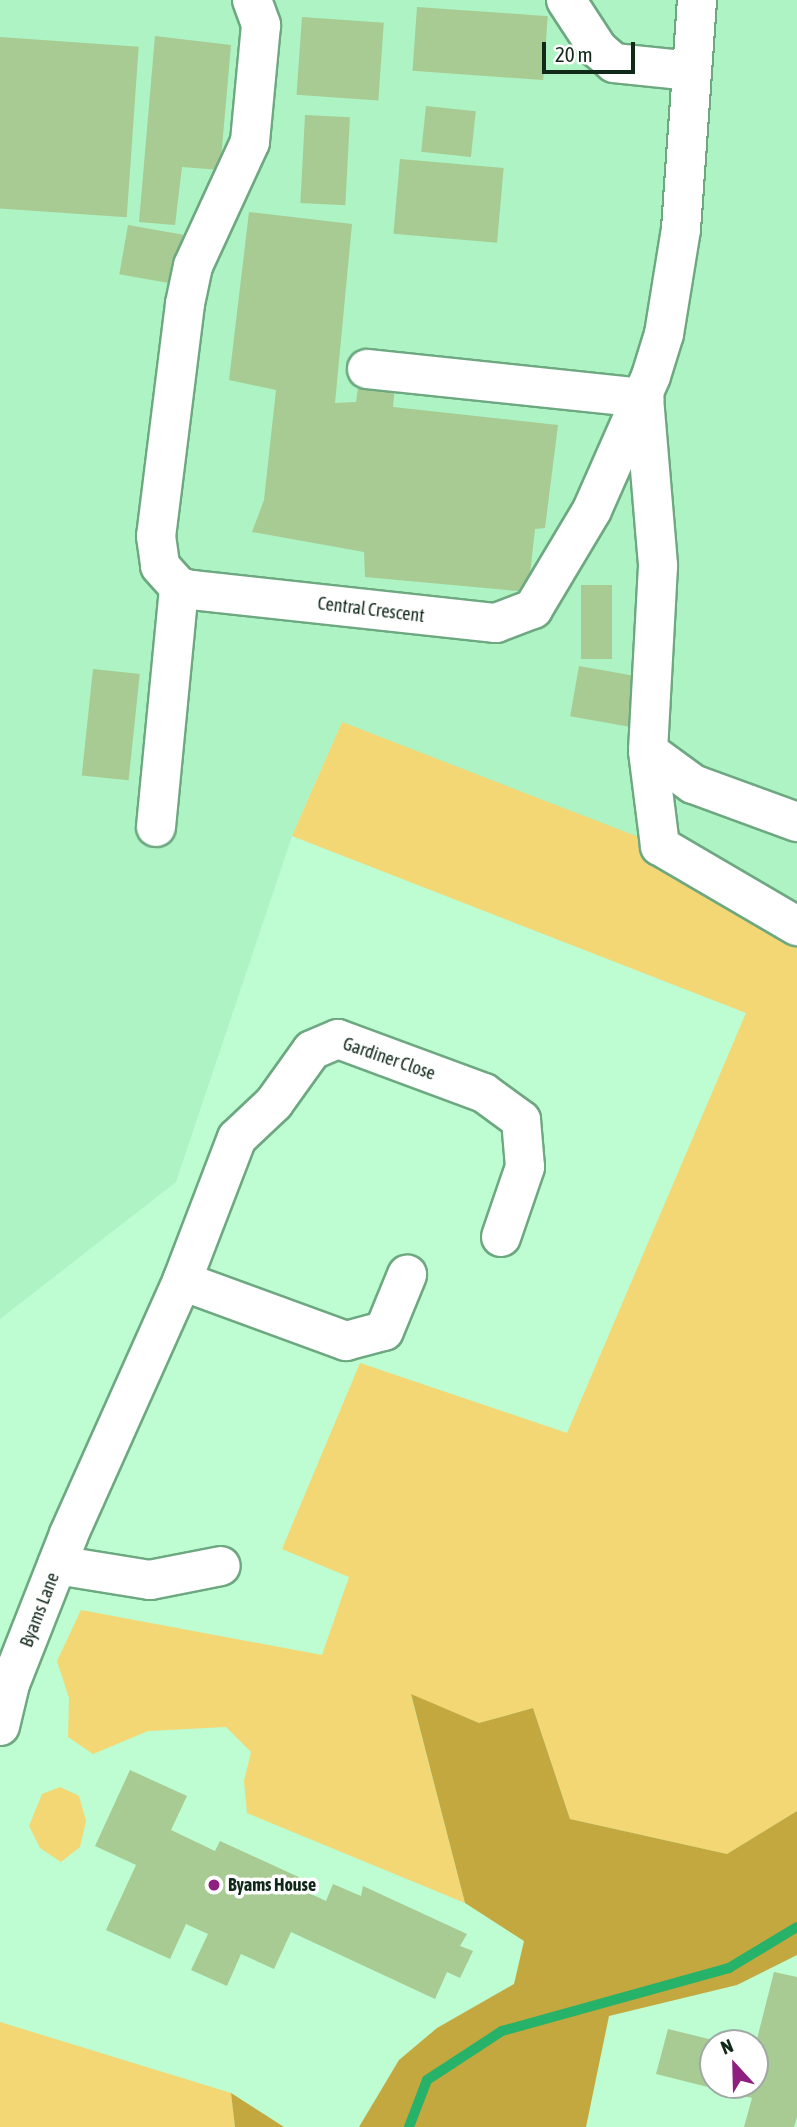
<!DOCTYPE html>
<style>
body{margin:0}
#map{position:relative;width:797px;height:2127px;overflow:hidden;background:#befcd1;font-family:"Asap Condensed",sans-serif}
div>[style]{position:absolute}
.built>*{inset:0;background:#adf3c3}
.green>*{inset:0;background:#f2d774}
.forest>*{inset:0;background:#c3a83f}
.stream>*{height:10px;margin:-5px;padding:0 5px;transform-origin:5px;border-radius:5px;background:#26b269}
.building>*{inset:0;background:#a7cb93;transform-origin:0 0}
.roads{filter:drop-shadow(2px 0 #6da881) drop-shadow(-2px 0 #6da881) drop-shadow(0 2px #6da881) drop-shadow(0 -2px #6da881)}
.minor>*{height:38px;margin:-19px;padding:0 19px;transform-origin:19px;border-radius:19px;background:#fff}
.dots>*{width:19px;height:19px;translate:-50% -50%;box-sizing:border-box;border:4px solid #fff;border-radius:50%}
span{translate:-50% -50%;white-space:nowrap;text-align:center;line-height:1.15;-webkit-text-stroke:7px #fff;paint-order:stroke}
.street-label{font-size:18px;color:#102919}
.poi-label{font-size:18px;color:#102919;font-weight:700}
.left{translate:0 -50%;text-align:left}
.north{position:absolute;left:699px;top:2029px;width:70px;height:70px;box-sizing:border-box;background:#fff;border:2px solid #9fa9a3;border-radius:50%;rotate:338deg;font-size:19px;font-weight:700;line-height:28px;text-align:center;color:#102919}
.north::after{content:'';display:block;margin:auto;width:24px;height:32px;background:#8e1e7f;clip-path:polygon(50% 0,100% 100%,50% 72%,0 100%)}
.scale{position:absolute;left:542px;top:42px;width:93px;height:32px;box-sizing:border-box;border:4px solid #102919;border-top:0;padding-left:9px;font-size:21px;line-height:24px;white-space:nowrap;color:#102919;-webkit-text-stroke:5px #fff;paint-order:stroke}
</style>
<div id="map">
<div class="built">
<div style="clip-path:polygon(0 0,797px 0,797px 933px,342px 722px,292px 836px,176px 1182px,0 1319px)"></div>
</div>
<div class="green">
<div style="clip-path:polygon(342px 722px,654px 843px,797px 933px,797px 1811px,727px 1854px,570px 1819px,533px 1708px,479px 1723px,411px 1695px,465px 1903px,247px 1813px,244px 1781px,251px 1752px,226px 1727px,148px 1731px,93px 1754px,68px 1737px,69px 1698px,57px 1661px,81px 1610px,322px 1655px,349px 1577px,282px 1549px,360px 1363px,567px 1433px,746px 1013px,292px 836px)"></div>
<div style="clip-path:polygon(60px 1787px,79px 1796px,86px 1821px,80px 1847px,61px 1862px,40px 1848px,29px 1826px,42px 1794px)"></div>
<div style="clip-path:polygon(0 2022px,231px 2093px,235px 2127px,0 2127px)"></div>
</div>
<div class="forest">
<div style="clip-path:polygon(411px 1694px,479px 1723px,533px 1708px,570px 1819px,727px 1854px,797px 1811px,797px 1955px,737px 1985px,609px 2016px,586px 2127px,359px 2127px,399px 2060px,437px 2028px,514px 1984px,524px 1941px,465px 1903px)"></div>
<div style="clip-path:polygon(231px 2093px,284px 2127px,235px 2127px)"></div>
</div>
<div class="stream">
<div style="left:409px;top:2127px;width:50px;rotate:-69deg"></div>
<div style="left:427px;top:2080px;width:90px;rotate:-33.2deg"></div>
<div style="left:502px;top:2031px;width:236px;rotate:-15.5deg"></div>
<div style="left:729px;top:1968px;width:79px;rotate:-31.1deg"></div>
</div>
<div class="building">
<div style="left:417px;top:7px;width:131px;height:64px;rotate:4deg"></div>
<div style="left:302px;top:17px;width:82px;height:78px;rotate:4deg"></div>
<div style="clip-path:polygon(155px 36px,231px 45px,220px 170px,182px 167px,175px 225px,139px 222px)"></div>
<div style="left:0;top:37px;width:139px;height:171px;rotate:4deg"></div>
<div style="left:426px;top:106px;width:50px;height:46px;rotate:6deg"></div>
<div style="left:305px;top:115px;width:45px;height:88px;rotate:3deg"></div>
<div style="left:400px;top:159px;width:104px;height:75px;rotate:5deg"></div>
<div style="clip-path:polygon(249px 212px,352px 224px,335px 403px,356px 402px,359px 381px,395px 384px,393px 407px,558px 425px,545px 528px,535px 529px,528px 592px,365px 577px,364px 552px,252px 532px,264px 500px,276px 390px,229px 380px)"></div>
<div style="left:128px;top:225px;width:56px;height:50px;rotate:10deg"></div>
<div style="left:581px;top:585px;width:31px;height:74px"></div>
<div style="left:579px;top:666px;width:70px;height:51px;rotate:10deg"></div>
<div style="left:93px;top:669px;width:47px;height:107px;rotate:6deg"></div>
<div style="clip-path:polygon(130px 1770px,187px 1796px,171px 1830px,215px 1851px,220px 1841px,303px 1879px,298px 1888px,326px 1901px,333px 1884px,361px 1896px,363px 1886px,467px 1934px,460px 1946px,473px 1951px,460px 1978px,447px 1972px,435px 1999px,291px 1932px,274px 1969px,241px 1954px,227px 1986px,191px 1970px,208px 1934px,186px 1924px,170px 1959px,106px 1930px,136px 1865px,95px 1846px)"></div>
<div style="clip-path:polygon(774px 1972px,797px 1977px,797px 2117px,794px 2127px,744px 2127px,752px 2098px,656px 2074px,668px 2029px,721px 2042px,713px 2043px,713px 2085px,755px 2085px,755px 2047px)"></div>
</div>
<div class="roads">
<div class="minor">
<div style="left:252px;top:0;width:27px;rotate:70deg"></div>
<div style="left:261px;top:25px;width:118px;rotate:95.4deg"></div>
<div style="left:250px;top:142px;width:136px;rotate:114.7deg"></div>
<div style="left:193px;top:266px;width:39px;rotate:102deg"></div>
<div style="left:185px;top:304px;width:234px;rotate:97.1deg"></div>
<div style="left:156px;top:536px;width:30px;rotate:82deg"></div>
<div style="left:160px;top:566px;width:28px;rotate:48deg"></div>
<div style="left:179px;top:587px;width:13px;rotate:13deg"></div>
<div style="left:192px;top:590px;width:306px;rotate:6.2deg"></div>
<div style="left:496px;top:623px;width:40px;rotate:-21deg"></div>
<div style="left:533px;top:609px;width:115px;rotate:-59.2deg"></div>
<div style="left:592px;top:510px;width:146px;rotate:-66.2deg"></div>
<div style="left:651px;top:376px;width:44px;rotate:-72.8deg"></div>
<div style="left:664px;top:334px;width:106px;rotate:-80.8deg"></div>
<div style="left:681px;top:229px;width:230px;rotate:-86deg"></div>
<div style="left:566px;top:0;width:59px;rotate:56.9deg"></div>
<div style="left:598px;top:49px;width:21px;rotate:41deg"></div>
<div style="left:614px;top:63px;width:78px;rotate:5.9deg"></div>
<div style="left:367px;top:369px;width:279px;rotate:6deg"></div>
<div style="left:644px;top:398px;width:169px;rotate:85.2deg"></div>
<div style="left:658px;top:566px;width:185px;rotate:93.1deg"></div>
<div style="left:648px;top:751px;width:96px;rotate:82.8deg"></div>
<div style="left:660px;top:846px;width:159px;rotate:30.3deg"></div>
<div style="left:648px;top:751px;width:56px;rotate:36.3deg"></div>
<div style="left:693px;top:784px;width:111px;rotate:20.1deg"></div>
<div style="left:156px;top:827px;width:241px;rotate:-84.5deg"></div>
<div style="left:182px;top:1281px;width:175px;rotate:20.1deg"></div>
<div style="left:346px;top:1341px;width:39px;rotate:-15deg"></div>
<div style="left:384px;top:1331px;width:61px;rotate:-67.7deg"></div>
<div style="left:57px;top:1565px;width:94px;rotate:9.2deg"></div>
<div style="left:150px;top:1580px;width:72px;rotate:-11.2deg"></div>
<div style="left:0;top:1726px;width:43px;rotate:-76.6deg"></div>
<div style="left:10px;top:1684px;width:161px;rotate:-68.5deg"></div>
<div style="left:69px;top:1534px;width:277px;rotate:-65.9deg"></div>
<div style="left:182px;top:1281px;width:153px;rotate:-69deg"></div>
<div style="left:237px;top:1138px;width:51px;rotate:-43.4deg"></div>
<div style="left:274px;top:1103px;width:65px;rotate:-54.4deg"></div>
<div style="left:312px;top:1050px;width:28px;rotate:-23deg"></div>
<div style="left:338px;top:1039px;width:156px;rotate:20.3deg"></div>
<div style="left:484px;top:1093px;width:46px;rotate:36.1deg"></div>
<div style="left:521px;top:1120px;width:47px;rotate:85.1deg"></div>
<div style="left:525px;top:1167px;width:74px;rotate:108.9deg"></div>
</div>
</div>
<div class="dots">
<div style="left:214px;top:1885px;background:#8e1e7f"></div>
</div>
<div class="street-label">
<span style="left:371px;top:610px;rotate:7deg">Central Crescent</span>
<span style="left:389px;top:1059px;rotate:19deg">Gardiner Close</span>
<span style="left:40px;top:1610px;rotate:-69deg">Byams Lane</span>
</div>
<div class="poi-label">
<span class="left" style="left:228px;top:1885px">Byams House</span>
</div>
<div class="north">N</div>
<div class="scale">20 m</div>
</div>
